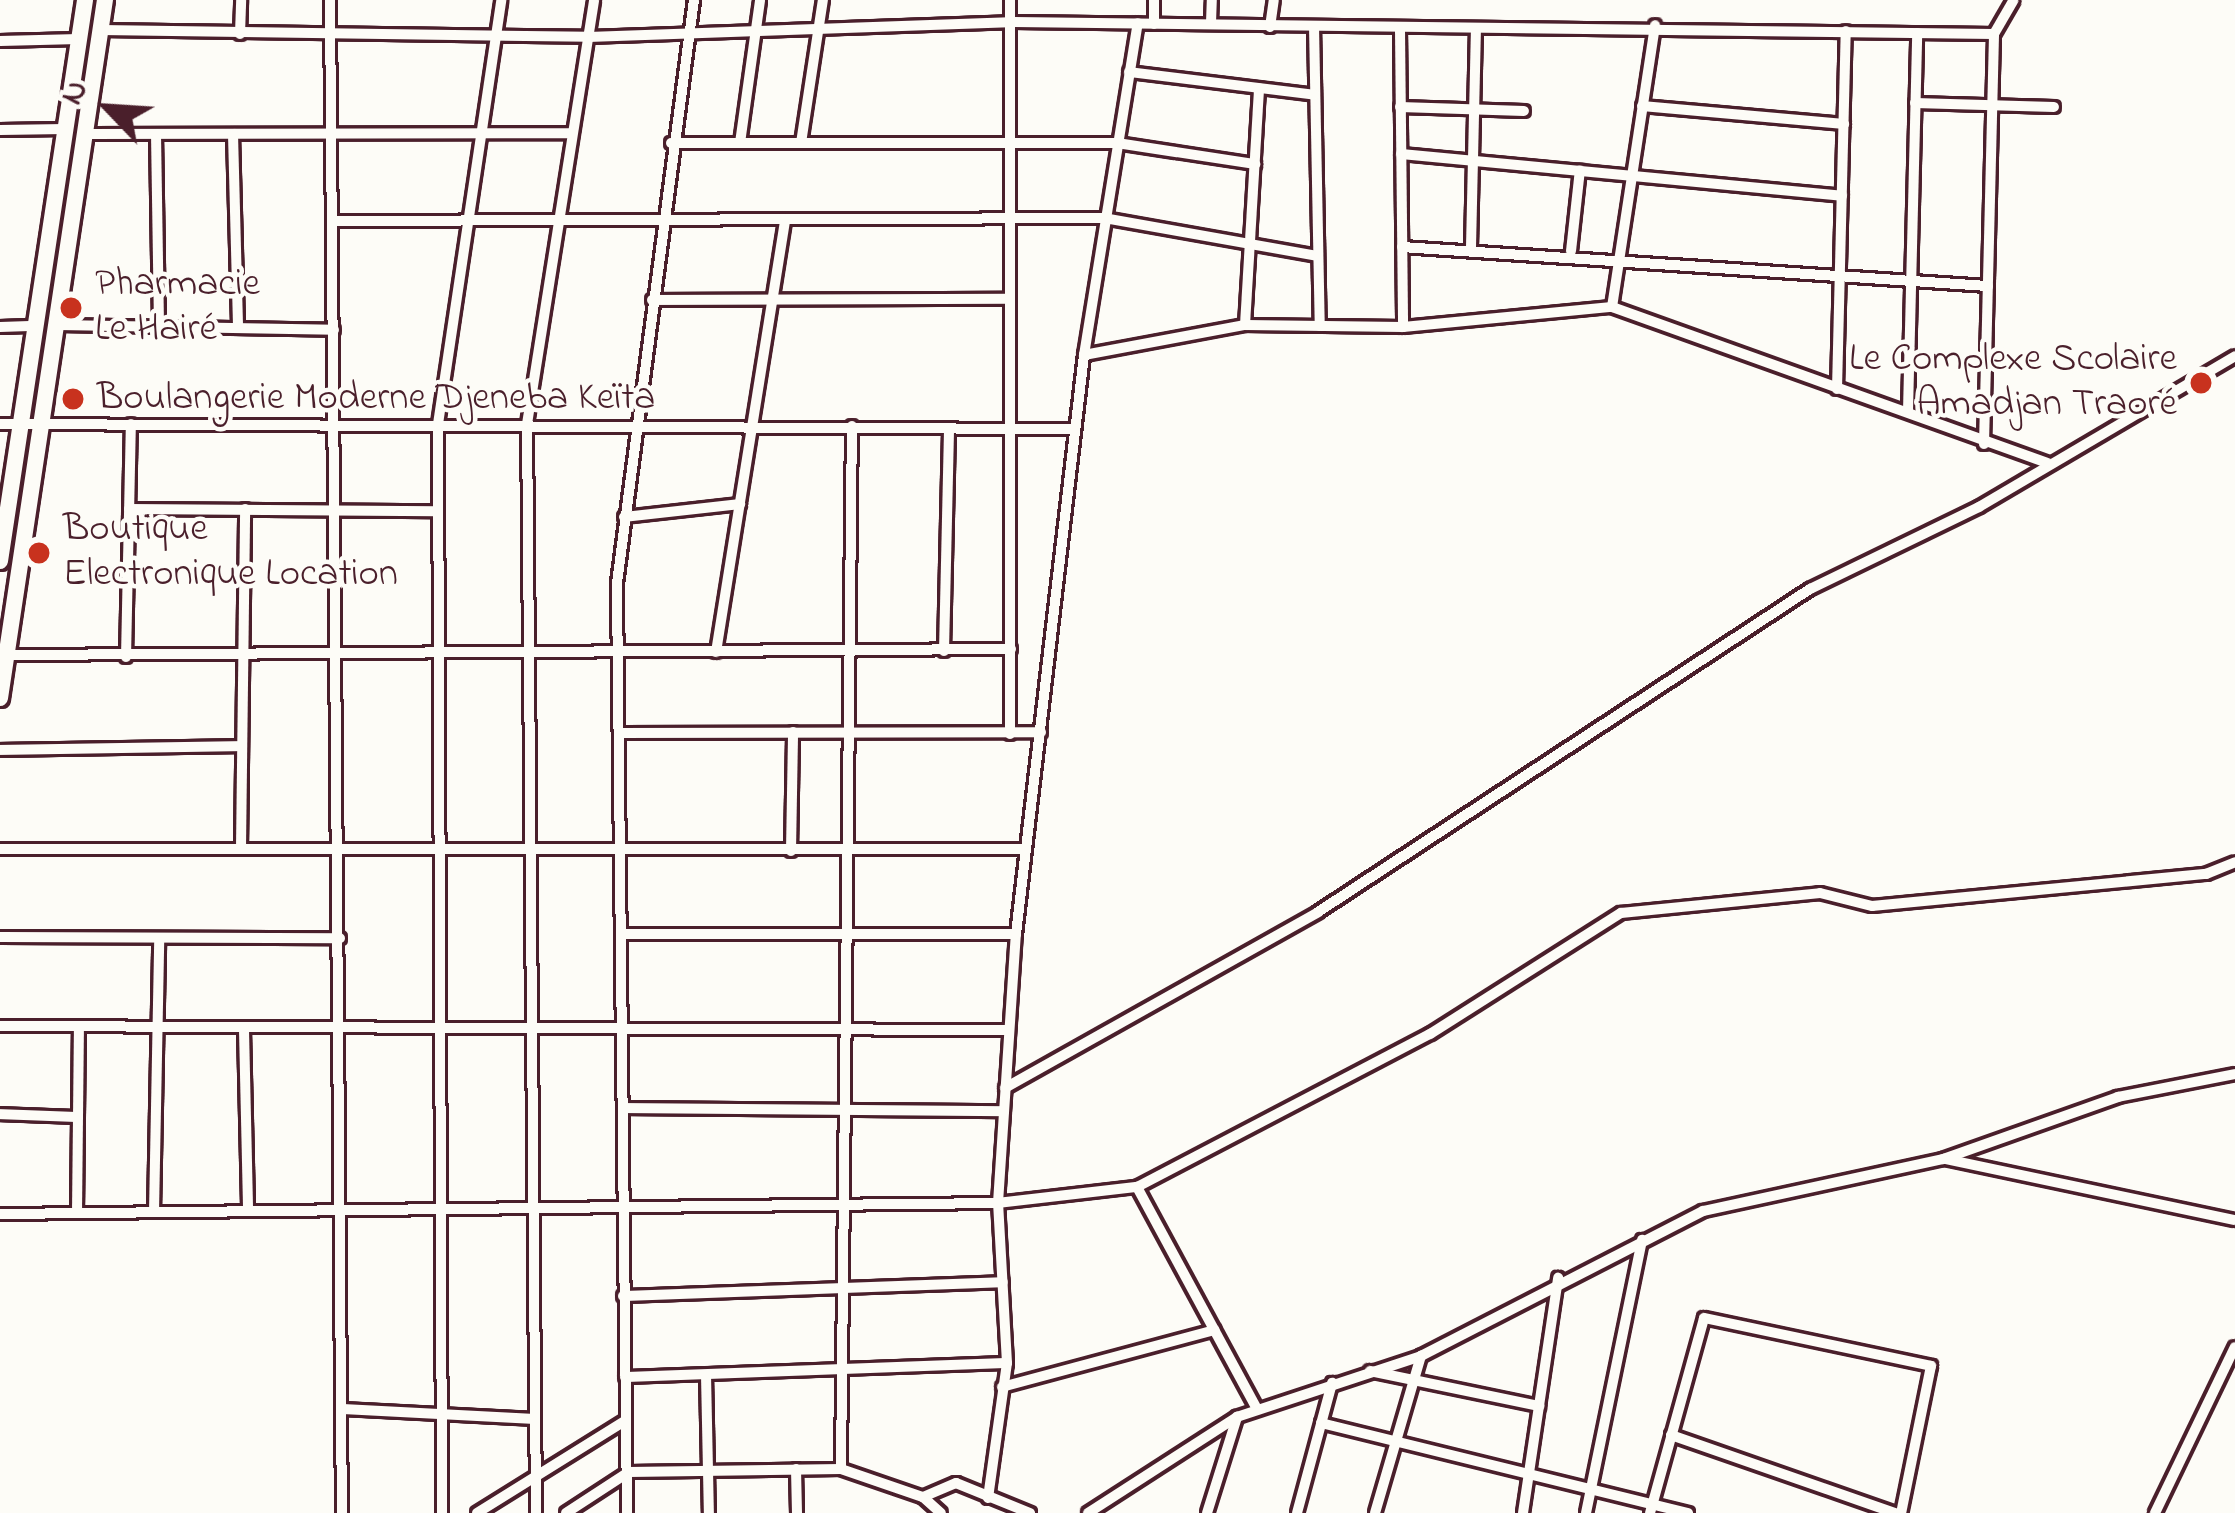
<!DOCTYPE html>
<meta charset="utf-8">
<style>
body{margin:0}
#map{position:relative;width:2235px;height:1513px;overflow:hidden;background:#fdfcf7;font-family:"Indie Flower",sans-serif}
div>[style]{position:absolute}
.roads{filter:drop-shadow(3px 0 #4a1f2b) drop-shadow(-3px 0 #4a1f2b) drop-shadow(0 3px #4a1f2b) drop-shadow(0 -3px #4a1f2b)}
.minor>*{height:10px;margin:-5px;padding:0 5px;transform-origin:5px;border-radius:5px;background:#fdfcf7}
.primary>*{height:16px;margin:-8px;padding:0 8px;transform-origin:8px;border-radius:8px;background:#fdfcf7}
.dots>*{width:33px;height:33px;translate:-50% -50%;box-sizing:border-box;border:6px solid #fdfcf7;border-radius:50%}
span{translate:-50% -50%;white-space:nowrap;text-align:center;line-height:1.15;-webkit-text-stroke:9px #fdfcf7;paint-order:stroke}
.poi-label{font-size:39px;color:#4a1f2b}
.left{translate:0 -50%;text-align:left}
.right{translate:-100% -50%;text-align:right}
.north{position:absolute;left:48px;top:48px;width:120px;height:120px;-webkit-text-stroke:9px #fdfcf7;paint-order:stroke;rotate:295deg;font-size:33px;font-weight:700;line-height:48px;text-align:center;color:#4a1f2b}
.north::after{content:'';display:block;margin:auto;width:42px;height:54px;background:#4a1f2b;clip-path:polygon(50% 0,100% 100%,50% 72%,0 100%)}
</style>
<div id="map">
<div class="roads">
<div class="minor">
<div style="left:330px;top:0;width:1513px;rotate:89.55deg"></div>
<div style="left:1010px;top:0;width:734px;rotate:90deg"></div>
<div style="left:1154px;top:0;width:24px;rotate:90deg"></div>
<div style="left:1211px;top:23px;width:23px;rotate:-88deg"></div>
<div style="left:1314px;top:26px;width:300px;rotate:88.9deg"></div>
<div style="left:1270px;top:27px;width:27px;rotate:-82deg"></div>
<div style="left:101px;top:30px;width:487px;rotate:0.8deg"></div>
<div style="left:588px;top:37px;width:421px;rotate:-2deg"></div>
<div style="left:1009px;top:22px;width:985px;rotate:0.7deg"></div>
<div style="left:1994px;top:34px;width:39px;rotate:-60deg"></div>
<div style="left:1400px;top:30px;width:297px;rotate:89.4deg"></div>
<div style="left:240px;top:34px;width:34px;rotate:-88deg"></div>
<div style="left:0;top:41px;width:79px;rotate:-1.5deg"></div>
<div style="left:1129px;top:72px;width:187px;rotate:7deg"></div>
<div style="left:1915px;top:103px;width:139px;rotate:1.6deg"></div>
<div style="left:1642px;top:106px;width:203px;rotate:5.1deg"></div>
<div style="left:1400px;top:107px;width:124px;rotate:1.8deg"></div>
<div style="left:0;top:130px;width:65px;rotate:-0.9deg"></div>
<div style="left:87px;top:134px;width:484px;rotate:-0.1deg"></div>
<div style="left:156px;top:134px;width:193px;rotate:89.1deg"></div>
<div style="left:233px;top:134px;width:194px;rotate:88.5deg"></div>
<div style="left:671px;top:143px;width:446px"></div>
<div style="left:1117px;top:143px;width:140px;rotate:8.7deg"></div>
<div style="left:740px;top:143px;width:144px;rotate:-82deg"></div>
<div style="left:801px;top:143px;width:145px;rotate:-81.3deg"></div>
<div style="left:1401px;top:154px;width:443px;rotate:5.4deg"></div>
<div style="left:332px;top:221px;width:772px;rotate:-0.22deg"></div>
<div style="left:1104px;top:218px;width:217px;rotate:10.1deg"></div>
<div style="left:1402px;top:247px;width:587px;rotate:3.81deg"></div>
<div style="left:1471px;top:247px;width:217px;rotate:-88.7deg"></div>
<div style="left:1571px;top:251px;width:81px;rotate:-83.7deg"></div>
<div style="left:652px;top:300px;width:355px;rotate:-0.2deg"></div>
<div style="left:1612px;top:307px;width:285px;rotate:-81.3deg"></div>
<div style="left:58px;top:325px;width:276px;rotate:1deg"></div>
<div style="left:1245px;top:325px;width:237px;rotate:-86.6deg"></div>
<div style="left:0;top:327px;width:37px;rotate:-2deg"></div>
<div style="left:1084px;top:355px;width:164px;rotate:-10.6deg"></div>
<div style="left:1245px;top:325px;width:158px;rotate:0.7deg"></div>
<div style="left:1403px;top:327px;width:210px;rotate:-5.5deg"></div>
<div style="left:1612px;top:307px;width:462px;rotate:19.7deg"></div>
<div style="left:1837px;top:389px;width:358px;rotate:-88.6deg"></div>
<div style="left:1908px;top:411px;width:378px;rotate:-88.6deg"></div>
<div style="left:0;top:424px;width:1074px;rotate:0.27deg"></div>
<div style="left:1984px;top:444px;width:410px;rotate:-88.6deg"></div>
<div style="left:129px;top:509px;width:308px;rotate:0.4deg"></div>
<div style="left:624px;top:517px;width:117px;rotate:-6.4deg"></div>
<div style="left:944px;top:651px;width:223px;rotate:-88.7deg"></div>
<div style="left:716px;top:652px;width:438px;rotate:-80.9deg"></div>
<div style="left:6px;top:655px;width:1005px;rotate:-0.34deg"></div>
<div style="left:126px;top:657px;width:233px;rotate:-88.8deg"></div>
<div style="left:623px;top:733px;width:418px;rotate:-0.1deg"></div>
<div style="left:0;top:750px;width:242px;rotate:-0.9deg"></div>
<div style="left:241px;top:848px;width:339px;rotate:-89.3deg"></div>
<div style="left:0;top:849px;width:1026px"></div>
<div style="left:791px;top:851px;width:119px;rotate:-89deg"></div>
<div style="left:625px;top:934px;width:391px"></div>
<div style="left:0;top:937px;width:340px;rotate:0.2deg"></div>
<div style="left:0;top:1026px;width:1008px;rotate:0.23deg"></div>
<div style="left:244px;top:1030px;width:181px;rotate:88.7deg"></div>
<div style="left:1005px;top:1088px;width:359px;rotate:-29.3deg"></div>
<div style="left:1318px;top:912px;width:589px;rotate:-33.29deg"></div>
<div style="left:1810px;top:589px;width:188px;rotate:-25.9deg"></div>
<div style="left:1979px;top:507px;width:297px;rotate:-30.5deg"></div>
<div style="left:624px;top:1108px;width:380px;rotate:0.5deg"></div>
<div style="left:0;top:1114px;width:78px;rotate:2.2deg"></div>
<div style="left:1945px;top:1159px;width:296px;rotate:11.9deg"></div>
<div style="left:1137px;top:1187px;width:252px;rotate:61.6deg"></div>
<div style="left:154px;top:1212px;width:270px;rotate:-88.9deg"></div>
<div style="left:77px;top:1213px;width:183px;rotate:-89.4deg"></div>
<div style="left:0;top:1214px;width:998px;rotate:-0.63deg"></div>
<div style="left:998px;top:1203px;width:140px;rotate:-6.6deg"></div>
<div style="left:1137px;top:1187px;width:331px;rotate:-27.6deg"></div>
<div style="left:1430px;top:1034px;width:226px;rotate:-32.4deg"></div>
<div style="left:1621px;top:913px;width:200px;rotate:-5.7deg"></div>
<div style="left:1820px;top:893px;width:54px;rotate:14deg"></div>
<div style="left:1872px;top:906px;width:336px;rotate:-5.5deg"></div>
<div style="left:2206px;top:874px;width:31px;rotate:-22deg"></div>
<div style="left:623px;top:1296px;width:380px;rotate:-2.1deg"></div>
<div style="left:1370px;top:1371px;width:173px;rotate:11.7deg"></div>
<div style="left:706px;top:1375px;width:138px;rotate:88.8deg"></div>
<div style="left:625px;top:1377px;width:382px;rotate:-2.1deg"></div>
<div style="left:1002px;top:1387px;width:220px;rotate:-15deg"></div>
<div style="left:343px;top:1409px;width:192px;rotate:3deg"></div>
<div style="left:1321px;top:1423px;width:378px;rotate:13.8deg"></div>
<div style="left:1671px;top:1435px;width:237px;rotate:19.2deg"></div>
<div style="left:796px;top:1469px;width:44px;rotate:88.7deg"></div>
<div style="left:841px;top:1469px;width:1043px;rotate:-89.4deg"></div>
<div style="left:923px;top:1497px;width:24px;rotate:42deg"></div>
<div style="left:988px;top:1498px;width:136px;rotate:-82deg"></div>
<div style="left:1007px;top:1363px;width:160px;rotate:-93.2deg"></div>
<div style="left:998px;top:1203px;width:270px;rotate:-86.2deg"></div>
<div style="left:1016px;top:934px;width:583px;rotate:-83.3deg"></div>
<div style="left:1084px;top:355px;width:336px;rotate:-80.8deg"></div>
<div style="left:442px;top:1513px;width:1089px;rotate:-90.21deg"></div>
<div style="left:438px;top:424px;width:429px;rotate:-81.5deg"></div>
<div style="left:477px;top:1513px;width:174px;rotate:-31.9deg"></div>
<div style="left:536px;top:1513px;width:1089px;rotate:-90.47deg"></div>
<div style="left:527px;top:424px;width:429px;rotate:-81deg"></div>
<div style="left:566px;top:1513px;width:75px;rotate:-33.1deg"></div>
<div style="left:629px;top:1472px;width:212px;rotate:-0.8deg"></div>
<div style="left:841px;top:1469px;width:87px;rotate:18.9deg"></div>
<div style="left:923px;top:1497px;width:36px;rotate:-23deg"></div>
<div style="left:956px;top:1483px;width:80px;rotate:22.1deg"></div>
<div style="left:627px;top:1513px;width:930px;rotate:-90.62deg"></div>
<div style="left:617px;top:583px;width:588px;rotate:-82.48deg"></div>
<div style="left:1088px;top:1513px;width:177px;rotate:-32.8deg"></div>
<div style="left:1237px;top:1417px;width:194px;rotate:-18.3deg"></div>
<div style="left:1421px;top:1356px;width:317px;rotate:-27.2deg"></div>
<div style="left:1703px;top:1211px;width:246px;rotate:-12.2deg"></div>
<div style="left:1943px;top:1159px;width:186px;rotate:-19.5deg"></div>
<div style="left:2118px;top:1097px;width:119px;rotate:-11.1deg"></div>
<div style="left:1207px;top:1513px;width:101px;rotate:-72.6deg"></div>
<div style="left:1297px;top:1513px;width:135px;rotate:-74.9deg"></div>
<div style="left:1375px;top:1513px;width:164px;rotate:-73.7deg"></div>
<div style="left:1523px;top:1513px;width:238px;rotate:-81.5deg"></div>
<div style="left:1586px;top:1513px;width:279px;rotate:-78.4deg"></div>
<div style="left:1650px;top:1513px;width:202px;rotate:-74.5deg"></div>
<div style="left:1704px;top:1318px;width:232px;rotate:11.9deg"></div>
<div style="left:1931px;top:1366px;width:150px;rotate:101.5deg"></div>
<div style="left:2155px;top:1513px;width:184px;rotate:-64.3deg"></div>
</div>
<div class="primary">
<div style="left:0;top:561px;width:567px;rotate:-81.38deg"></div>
<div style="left:0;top:698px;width:706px;rotate:-81.45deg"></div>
</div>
</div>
<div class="dots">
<div style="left:71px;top:308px;background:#c8321e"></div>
<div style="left:2201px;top:383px;background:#c8321e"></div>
<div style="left:73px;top:399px;background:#c8321e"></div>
<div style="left:39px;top:553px;background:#c8321e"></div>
</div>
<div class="poi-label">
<span class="left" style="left:95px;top:308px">Pharmacie<br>Le Hairé</span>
<span class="right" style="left:2177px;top:383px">Le Complexe Scolaire<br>Amadjan Traoré</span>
<span class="left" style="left:97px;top:399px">Boulangerie Moderne Djeneba Keïta</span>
<span class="left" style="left:63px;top:553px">Boutique<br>Electronique Location</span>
</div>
<div class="north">N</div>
</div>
